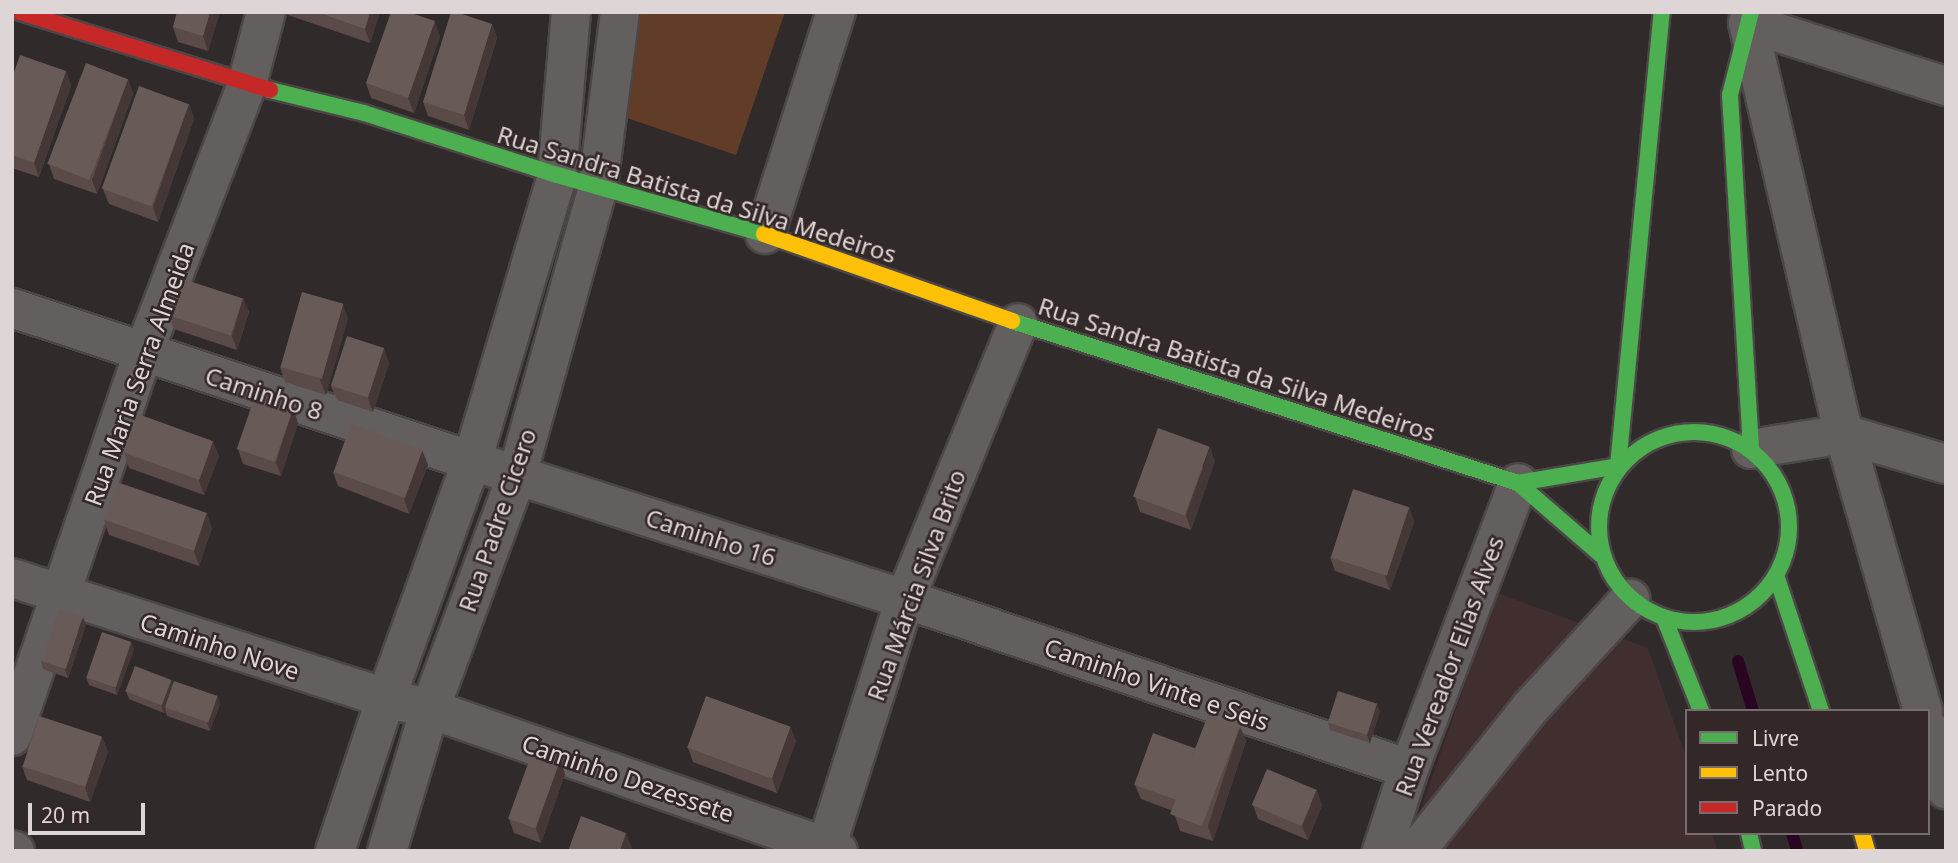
<!DOCTYPE html>
<meta charset="utf-8">
<style>
body{margin:0}
#map{position:relative;width:1958px;height:863px;overflow:hidden;background:#312a2b;font-family:"Noto Sans",sans-serif}
div>[style]{position:absolute}
.built>*{inset:0;background:#412e2f}
.green>*{inset:0;background:#613c26}
.stream>*{height:12px;margin:-6px;padding:0 6px;transform-origin:6px;border-radius:6px;background:#2a0522}
.roads{filter:drop-shadow(2px 0 #4c4646) drop-shadow(-2px 0 #4c4646) drop-shadow(0 2px #4c4646) drop-shadow(0 -2px #4c4646)}
.street>*{height:38px;margin:-19px;padding:0 19px;transform-origin:19px;border-radius:19px;background:#645f5f}
.fast>*{height:16px;margin:-8px;padding:0 8px;transform-origin:8px;border-radius:8px;background:#4caf50}
.fast>.ring{margin:-8px;padding:0;box-sizing:content-box;background:none;border:16px solid #4caf50;border-radius:50%}
.slow>*{height:16px;margin:-8px;padding:0 8px;transform-origin:8px;border-radius:8px;background:#ffc107}
.jam>*{height:16px;margin:-8px;padding:0 8px;transform-origin:8px;border-radius:8px;background:#c62828}
.wall>*{inset:0;background:#5a4a48}
.shaded-wall>*{inset:0;background:#443736}
.building>*{inset:0;background:#685a57;transform-origin:0 0}
span{translate:-50% -50%;white-space:nowrap;text-align:center;line-height:1.15;-webkit-text-stroke:5px #342728;paint-order:stroke}
.street-label{font-size:24px;color:#ded6d6}
.frame{position:absolute;inset:0;border:14px solid #ded6d6;pointer-events:none}
.legend{position:absolute;left:1685px;top:709px;width:245px;height:126px;box-sizing:border-box;background:#342728;border:2px solid #786d6e;margin:0;padding:9px 12px;list-style:none;font-size:21px;color:#ded6d6}
.legend li{display:flex;align-items:center;gap:14px;height:35px}
.legend b{width:35px;border:2px solid #786d6e}
.scale{position:absolute;left:28px;top:803px;width:117px;height:32px;box-sizing:border-box;border:4px solid #ded6d6;border-top:0;padding-left:9px;font-size:21px;line-height:24px;white-space:nowrap;color:#ded6d6;-webkit-text-stroke:5px #342728;paint-order:stroke}
</style>
<div id="map">
<div class="built">
<div style="clip-path:polygon(1497px 593px,1648px 648px,1687px 760px,1687px 833px,1712px 833px,1718px 851px,1406px 851px)"></div>
</div>
<div class="green">
<div style="clip-path:polygon(637px 12px,785px 12px,736px 155px,618px 115px)"></div>
</div>
<div class="stream">
<div style="left:1738px;top:661px;width:52px;rotate:73.3deg"></div>
<div style="left:1792px;top:833px;width:19px;rotate:74deg"></div>
</div>
<div class="roads">
<div class="street">
<div style="left:1748px;top:23px;width:422px;rotate:76.9deg"></div>
<div style="left:1844px;top:434px;width:288px;rotate:74.1deg"></div>
<div style="left:1748px;top:23px;width:208px;rotate:17.7deg"></div>
<div style="left:765px;top:234px;width:233px;rotate:-72.3deg"></div>
<div style="left:12px;top:308px;width:485px;rotate:18.4deg"></div>
<div style="left:472px;top:461px;width:454px;rotate:17.7deg"></div>
<div style="left:905px;top:599px;width:532px;rotate:18.64deg"></div>
<div style="left:1751px;top:449px;width:94px;rotate:-9.2deg"></div>
<div style="left:1844px;top:434px;width:106px;rotate:16.4deg"></div>
<div style="left:12px;top:578px;width:393px;rotate:17.8deg"></div>
<div style="left:386px;top:698px;width:45px;rotate:14deg"></div>
<div style="left:430px;top:709px;width:432px;rotate:19.2deg"></div>
<div style="left:1928px;top:728px;width:64px;rotate:73.6deg"></div>
<div style="left:12px;top:736px;width:404px;rotate:-71.1deg"></div>
<div style="left:143px;top:354px;width:289px;rotate:-68.9deg"></div>
<div style="left:247px;top:84px;width:74px;rotate:-75.2deg"></div>
<div style="left:12px;top:850px;width:3px;rotate:18deg"></div>
<div style="left:335px;top:851px;width:161px;rotate:-71.6deg"></div>
<div style="left:386px;top:698px;width:252px;rotate:-70.1deg"></div>
<div style="left:472px;top:461px;width:298px;rotate:-73.4deg"></div>
<div style="left:557px;top:175px;width:164px;rotate:-85.1deg"></div>
<div style="left:387px;top:851px;width:148px;rotate:-73.2deg"></div>
<div style="left:430px;top:709px;width:250px;rotate:-69.6deg"></div>
<div style="left:517px;top:475px;width:300px;rotate:-74.3deg"></div>
<div style="left:598px;top:186px;width:175px;rotate:-82.8deg"></div>
<div style="left:825px;top:851px;width:264px;rotate:-72.4deg"></div>
<div style="left:905px;top:599px;width:298px;rotate:-67.7deg"></div>
<div style="left:1382px;top:851px;width:86px;rotate:-71.8deg"></div>
<div style="left:1409px;top:769px;width:306px;rotate:-69.1deg"></div>
<div style="left:1416px;top:851px;width:184px;rotate:-51.4deg"></div>
<div style="left:1531px;top:707px;width:147px;rotate:-47.5deg"></div>
</div>
<div class="fast">
<div style="left:1751px;top:12px;width:86px;rotate:104.2deg"></div>
<div style="left:1730px;top:95px;width:355px;rotate:86.6deg"></div>
<div style="left:270px;top:90px;width:97px;rotate:13.7deg"></div>
<div style="left:364px;top:113px;width:203px;rotate:17.8deg"></div>
<div style="left:557px;top:175px;width:215px;rotate:15.9deg"></div>
<div style="left:1012px;top:321px;width:531px;rotate:17.75deg"></div>
<div style="left:1518px;top:483px;width:110px;rotate:40.9deg"></div>
<div class="ring" style="left:1599px;top:432px;width:174px;height:174px"></div>
<div style="left:1518px;top:483px;width:101px;rotate:-9.6deg"></div>
<div style="left:1618px;top:466px;width:456px;rotate:-84.5deg"></div>
<div style="left:1777px;top:578px;width:140px;rotate:71.7deg"></div>
<div style="left:1665px;top:620px;width:98px;rotate:68.4deg"></div>
<div style="left:1749px;top:833px;width:18px;rotate:77deg"></div>
</div>
<div class="slow">
<div style="left:764px;top:234px;width:263px;rotate:19.3deg"></div>
<div style="left:1862px;top:833px;width:19px;rotate:74deg"></div>
</div>
<div class="jam">
<div style="left:20px;top:12px;width:262px;rotate:17.3deg"></div>
</div>
</div>
<div class="wall">
<div style="clip-path:polygon(177px 12px,220px 12px,208px 51px,178px 42px,173px 27px)"></div>
<div style="clip-path:polygon(279px 12px,380px 12px,370px 43px)"></div>
<div style="clip-path:polygon(492px 24px,497px 38px,469px 130px,428px 116px,423px 102px)"></div>
<div style="clip-path:polygon(440px 36px,414px 113px,371px 98px,366px 83px)"></div>
<div style="clip-path:polygon(66px 71px,71px 86px,39px 177px,12px 168px,12px 78px)"></div>
<div style="clip-path:polygon(128px 79px,133px 94px,97px 194px,54px 179px,49px 164px)"></div>
<div style="clip-path:polygon(189px 104px,194px 119px,158px 222px,109px 204px,103px 189px)"></div>
<div style="clip-path:polygon(243px 298px,249px 312px,237px 350px,174px 329px,169px 315px)"></div>
<div style="clip-path:polygon(348px 318px,326px 395px,285px 382px,280px 367px)"></div>
<div style="clip-path:polygon(389px 363px,373px 412px,337px 400px,331px 386px)"></div>
<div style="clip-path:polygon(293px 409px,298px 423px,281px 476px,243px 464px,238px 449px)"></div>
<div style="clip-path:polygon(422px 450px,428px 465px,409px 514px,338px 486px,333px 472px)"></div>
<div style="clip-path:polygon(124px 453px,219px 456px,204px 495px,129px 468px)"></div>
<div style="clip-path:polygon(1215px 461px,1191px 530px,1140px 512px,1135px 497px)"></div>
<div style="clip-path:polygon(1409px 507px,1414px 522px,1390px 590px,1335px 571px,1330px 557px)"></div>
<div style="clip-path:polygon(104px 520px,212px 528px,199px 566px,109px 535px)"></div>
<div style="clip-path:polygon(86px 625px,68px 678px,43px 669px,41px 661px)"></div>
<div style="clip-path:polygon(134px 649px,117px 695px,89px 685px,86px 677px)"></div>
<div style="clip-path:polygon(173px 684px,217px 696px,220px 704px,210px 731px,167px 716px,165px 710px,164px 713px,129px 699px,126px 691px)"></div>
<div style="clip-path:polygon(1380px 711px,1370px 743px,1330px 730px,1328px 722px)"></div>
<div style="clip-path:polygon(790px 727px,796px 741px,777px 793px,693px 762px,688px 748px)"></div>
<div style="clip-path:polygon(1240px 727px,1246px 741px,1213px 841px,1180px 831px,1175px 816px,1176px 812px,1141px 799px,1135px 785px,1195px 748px,1196px 751px)"></div>
<div style="clip-path:polygon(102px 737px,108px 752px,90px 802px,27px 780px,22px 766px)"></div>
<div style="clip-path:polygon(560px 760px,565px 774px,541px 843px,514px 833px,509px 819px)"></div>
<div style="clip-path:polygon(1253px 805px,1322px 805px,1308px 840px,1258px 819px)"></div>
</div>
<div class="shaded-wall">
<div style="clip-path:polygon(210px 12px,220px 12px,208px 51px,203px 36px)"></div>
<div style="clip-path:polygon(370px 12px,380px 12px,370px 43px,365px 29px)"></div>
<div style="clip-path:polygon(435px 21px,440px 36px,414px 113px,408px 98px)"></div>
<div style="clip-path:polygon(492px 24px,497px 38px,469px 130px,464px 115px)"></div>
<div style="clip-path:polygon(66px 71px,71px 86px,39px 177px,34px 163px)"></div>
<div style="clip-path:polygon(128px 79px,133px 94px,97px 194px,92px 180px)"></div>
<div style="clip-path:polygon(189px 104px,194px 119px,158px 222px,153px 207px)"></div>
<div style="clip-path:polygon(243px 298px,249px 312px,237px 350px,232px 336px)"></div>
<div style="clip-path:polygon(343px 304px,348px 318px,326px 395px,320px 380px)"></div>
<div style="clip-path:polygon(384px 348px,389px 363px,373px 412px,368px 398px)"></div>
<div style="clip-path:polygon(293px 409px,298px 423px,281px 476px,276px 462px)"></div>
<div style="clip-path:polygon(213px 441px,219px 456px,204px 495px,199px 481px)"></div>
<div style="clip-path:polygon(1210px 447px,1215px 461px,1191px 530px,1186px 515px)"></div>
<div style="clip-path:polygon(422px 450px,428px 465px,409px 514px,404px 499px)"></div>
<div style="clip-path:polygon(1409px 507px,1414px 522px,1390px 590px,1385px 576px)"></div>
<div style="clip-path:polygon(207px 513px,212px 528px,199px 566px,194px 551px)"></div>
<div style="clip-path:polygon(83px 617px,86px 625px,68px 678px,65px 670px)"></div>
<div style="clip-path:polygon(131px 642px,134px 649px,117px 695px,115px 687px)"></div>
<div style="clip-path:polygon(171px 680px,174px 687px,164px 713px,161px 705px)"></div>
<div style="clip-path:polygon(217px 696px,220px 704px,210px 731px,207px 723px)"></div>
<div style="clip-path:polygon(1377px 704px,1380px 711px,1370px 743px,1367px 735px)"></div>
<div style="clip-path:polygon(790px 727px,796px 741px,777px 793px,772px 778px)"></div>
<div style="clip-path:polygon(1240px 727px,1246px 741px,1213px 841px,1208px 826px)"></div>
<div style="clip-path:polygon(102px 737px,108px 752px,90px 802px,85px 787px)"></div>
<div style="clip-path:polygon(1195px 748px,1200px 762px,1183px 814px,1177px 799px)"></div>
<div style="clip-path:polygon(560px 760px,565px 774px,541px 843px,536px 828px)"></div>
<div style="clip-path:polygon(1317px 790px,1322px 805px,1308px 840px,1302px 826px)"></div>
<div style="clip-path:polygon(626px 833px,632px 848px,631px 851px,620px 851px)"></div>
</div>
<div class="building">
<div style="clip-path:polygon(177px 12px,210px 12px,203px 36px,173px 27px)"></div>
<div style="clip-path:polygon(317px 12px,370px 12px,365px 29px)"></div>
<div style="clip-path:polygon(391px 12px,408px 12px,435px 21px,408px 98px,366px 83px)"></div>
<div style="clip-path:polygon(451px 12px,456px 12px,492px 24px,464px 115px,423px 102px)"></div>
<div style="clip-path:polygon(20px 55px,66px 71px,34px 163px,12px 155px,12px 78px)"></div>
<div style="left:86px;top:63px;width:45px;height:108px;rotate:21deg"></div>
<div style="left:139px;top:86px;width:53px;height:109px;rotate:20deg"></div>
<div style="left:180px;top:278px;width:66px;height:39px;rotate:18deg"></div>
<div style="left:302px;top:292px;width:43px;height:78px;rotate:16deg"></div>
<div style="left:347px;top:336px;width:39px;height:52px;rotate:18deg"></div>
<div style="left:255px;top:396px;width:40px;height:56px;rotate:19deg"></div>
<div style="left:138px;top:414px;width:80px;height:41px;rotate:20deg"></div>
<div style="left:351px;top:424px;width:76px;height:51px;rotate:20deg"></div>
<div style="left:1158px;top:428px;width:55px;height:73px;rotate:20deg"></div>
<div style="left:117px;top:482px;width:95px;height:40px;rotate:19deg"></div>
<div style="left:1353px;top:489px;width:59px;height:72px;rotate:18deg"></div>
<div style="left:59px;top:609px;width:25px;height:55px;rotate:18deg"></div>
<div style="left:102px;top:632px;width:31px;height:48px;rotate:19deg"></div>
<div style="left:135px;top:666px;width:39px;height:27px;rotate:21deg"></div>
<div style="left:174px;top:681px;width:46px;height:28px;rotate:19deg"></div>
<div style="left:1338px;top:691px;width:41px;height:33px;rotate:18deg"></div>
<div style="left:706px;top:696px;width:90px;height:55px;rotate:20deg"></div>
<div style="left:1208px;top:715px;width:34px;height:106px;rotate:21deg"></div>
<div style="left:39px;top:716px;width:66px;height:53px;rotate:18deg"></div>
<div style="left:1153px;top:733px;width:45px;height:55px;rotate:20deg"></div>
<div style="left:533px;top:750px;width:29px;height:73px;rotate:20deg"></div>
<div style="left:1267px;top:769px;width:54px;height:39px;rotate:23deg"></div>
<div style="clip-path:polygon(581px 816px,626px 833px,620px 851px,568px 851px)"></div>
</div>
<div class="street-label">
<span style="left:697px;top:194px;rotate:17deg">Rua Sandra Batista da Silva Medeiros</span>
<span style="left:1237px;top:369px;rotate:18deg">Rua Sandra Batista da Silva Medeiros</span>
<span style="left:139px;top:374px;rotate:-70deg">Rua Maria Serra Almeida</span>
<span style="left:264px;top:393px;rotate:18deg">Caminho 8</span>
<span style="left:497px;top:520px;rotate:-71deg">Rua Padre Cicero</span>
<span style="left:711px;top:537px;rotate:18deg">Caminho 16</span>
<span style="left:916px;top:585px;rotate:-70deg">Rua Márcia Silva Brito</span>
<span style="left:220px;top:646px;rotate:18deg">Caminho Nove</span>
<span style="left:1449px;top:666px;rotate:-70deg">Rua Vereador Elias Alves</span>
<span style="left:1157px;top:684px;rotate:19deg">Caminho Vinte e Seis</span>
<span style="left:628px;top:778px;rotate:19deg">Caminho Dezessete</span>
</div>
<div class="frame"></div>
<ul class="legend">
<li><b style="height:9px;background:#4caf50"></b>Livre</li>
<li><b style="height:9px;background:#ffc107"></b>Lento</li>
<li><b style="height:9px;background:#c62828"></b>Parado</li>
</ul>
<div class="scale">20 m</div>
</div>
